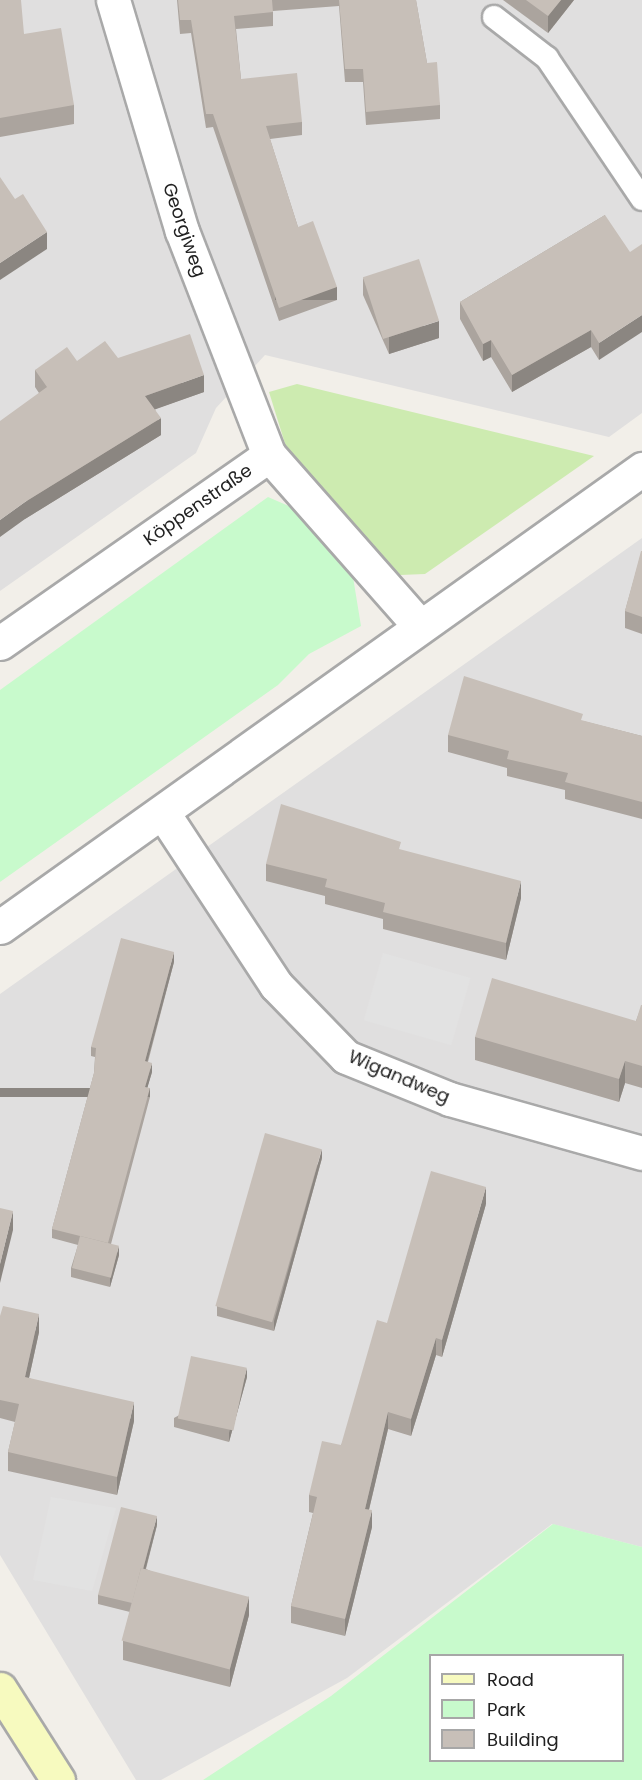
<!DOCTYPE html>
<meta charset="utf-8">
<style>
body{margin:0}
#map{position:relative;width:642px;height:1780px;overflow:hidden;background:#f2efe9;font-family:Poppins,sans-serif}
div>[style]{position:absolute}
.residential>*{inset:0;background:#e0dfdf}
.grass>*{inset:0;background:#cdebb0}
.park>*{inset:0;background:#c8facc}
.parking>*{inset:0;background:#e2e2e2;transform-origin:0 0}
.roads{filter:drop-shadow(2px 0 #a9a9a9) drop-shadow(-2px 0 #a9a9a9) drop-shadow(0 2px #a9a9a9) drop-shadow(0 -2px #a9a9a9)}
.lane>*{height:22px;margin:-11px;padding:0 11px;transform-origin:11px;border-radius:11px;background:#fff}
.street>*{height:33px;margin:-16.5px;padding:0 16.5px;transform-origin:16.5px;border-radius:16.5px;background:#fff}
.secondary>*{height:33px;margin:-16.5px;padding:0 16.5px;transform-origin:16.5px;border-radius:16.5px;background:#f7fabf}
.wall>*{inset:0;background:#aba49e}
.shaded-wall>*{inset:0;background:#8b8681;transform-origin:0 0}
.building>*{inset:0;background:#c7bfb8;transform-origin:0 0}
span{translate:-50% -50%;white-space:nowrap;text-align:center;line-height:1.15;-webkit-text-stroke:4.5px #fff;paint-order:stroke}
.street-label{font-size:18px;color:#222}
.legend{position:absolute;left:429px;top:1654px;width:195px;height:108px;box-sizing:border-box;background:#fff;border:2px solid #a7a7a7;margin:0;padding:8px 10px;list-style:none;font-size:18px;color:#222}
.legend li{display:flex;align-items:center;gap:12px;height:30px}
.legend b{width:30px;border:2px solid #a7a7a7}
</style>
<div id="map">
<div class="residential">
<div style="clip-path:polygon(0 0,642px 0,642px 413px,609px 437px,265px 355px,216px 408px,196px 453px,0 591px)"></div>
<div style="clip-path:polygon(642px 538px,642px 1547px,552px 1524px,347px 1678px,161px 1780px,136px 1780px,0 1555px,0 994px)"></div>
</div>
<div class="grass">
<div style="clip-path:polygon(297px 384px,594px 456px,425px 574px,400px 575px,287px 450px,269px 392px)"></div>
</div>
<div class="park">
<div style="clip-path:polygon(268px 497px,291px 507px,353px 577px,361px 626px,309px 654px,278px 685px,0 882px,0 690px)"></div>
<div style="clip-path:polygon(evenodd,553px 1524px,642px 1547px,642px 1780px,203px 1780px,331px 1696px,553px 1524px,430px 1656px,622px 1656px,622px 1760px,430px 1760px,430px 1656px)"></div>
</div>
<div class="parking">
<div style="left:383px;top:953px;width:91px;height:70px;rotate:16deg"></div>
<div style="clip-path:polygon(51px 1497px,116px 1508px,92px 1591px,33px 1580px)"></div>
</div>
<div class="roads">
<div class="lane">
<div style="left:494px;top:17px;width:67px;rotate:37.7deg"></div>
<div style="left:547px;top:58px;width:170px;rotate:56deg"></div>
</div>
<div class="street">
<div style="left:113px;top:0;width:241px;rotate:73.4deg"></div>
<div style="left:182px;top:231px;width:240px;rotate:68.8deg"></div>
<div style="left:269px;top:455px;width:227px;rotate:48.6deg"></div>
<div style="left:0;top:643px;width:328px;rotate:-34.9deg"></div>
<div style="left:163px;top:813px;width:206px;rotate:56.7deg"></div>
<div style="left:276px;top:985px;width:100px;rotate:45.8deg"></div>
<div style="left:346px;top:1057px;width:112px;rotate:22deg"></div>
<div style="left:450px;top:1099px;width:199px;rotate:15.7deg"></div>
<div style="left:0;top:927px;width:789px;rotate:-35.5deg"></div>
</div>
<div class="secondary">
<div style="left:0;top:1689px;width:108px;rotate:57.5deg"></div>
</div>
</div>
<div class="wall">
<div style="clip-path:polygon(0 0,74px 105px,74px 124px,0 137px)"></div>
<div style="clip-path:polygon(177px 0,416px 0,427px 63px,440px 105px,440px 119px,366px 125px,363px 82px,345px 82px,339px 6px,273px 11px,273px 26px,236px 29px,241px 79px,302px 122px,302px 135px,270px 139px,298px 227px,337px 300px,279px 321px,213px 127px,206px 128px,191px 33px,180px 34px)"></div>
<div style="clip-path:polygon(503px 0,574px 0,548px 33px)"></div>
<div style="clip-path:polygon(605px 215px,599px 360px,591px 347px,512px 392px,491px 357px,483px 361px,460px 319px,460px 302px)"></div>
<div style="clip-path:polygon(363px 278px,439px 338px,389px 354px,363px 295px)"></div>
<div style="clip-path:polygon(118px 358px,204px 392px,155px 409px,161px 435px,25px 519px,39px 393px,35px 387px,35px 370px,77px 361px)"></div>
<div style="clip-path:polygon(642px 551px,642px 634px,625px 628px,625px 611px)"></div>
<div style="clip-path:polygon(583px 721px,642px 736px,642px 819px,565px 799px,565px 790px,507px 776px,507px 768px,448px 752px,448px 735px)"></div>
<div style="clip-path:polygon(401px 850px,521px 898px,506px 960px,383px 929px,383px 919px,325px 904px,325px 896px,266px 881px,266px 864px)"></div>
<div style="clip-path:polygon(174px 962px,148px 1062px,152px 1072px,147px 1088px,150px 1097px,111px 1244px,119px 1255px,110px 1287px,71px 1277px,71px 1268px,78px 1245px,52px 1238px,52px 1229px,94px 1073px,95px 1057px,91px 1056px,91px 1047px)"></div>
<div style="clip-path:polygon(642px 1005px,642px 1088px,625px 1083px,619px 1102px,475px 1060px,475px 1037px,636px 1021px)"></div>
<div style="clip-path:polygon(322px 1158px,274px 1331px,217px 1316px,217px 1306px)"></div>
<div style="clip-path:polygon(486px 1204px,442px 1357px,436px 1355px,411px 1436px,388px 1429px,369px 1510px,372px 1527px,345px 1636px,291px 1623px,291px 1606px,313px 1513px,309px 1512px,309px 1495px,341px 1445px)"></div>
<div style="clip-path:polygon(0 1316px,39px 1332px,29px 1378px,134px 1421px,117px 1495px,8px 1471px,8px 1452px,15px 1422px,0 1418px)"></div>
<div style="clip-path:polygon(247px 1377px,229px 1442px,174px 1427px,174px 1418px)"></div>
<div style="clip-path:polygon(157px 1525px,146px 1569px,249px 1615px,230px 1687px,123px 1660px,123px 1641px,130px 1612px,98px 1604px,98px 1595px)"></div>
</div>
<div class="shaded-wall">
<div style="clip-path:polygon(561px 0,574px 0,548px 33px,548px 16px)"></div>
<div style="clip-path:polygon(47px 232px,47px 249px,0 280px,0 263px)"></div>
<div style="left:337px;top:287px;width:13px;height:62px;rotate:90deg"></div>
<div style="clip-path:polygon(642px 315px,642px 332px,599px 360px,599px 343px)"></div>
<div style="clip-path:polygon(439px 321px,439px 338px,389px 354px,389px 337px)"></div>
<div style="clip-path:polygon(591px 330px,591px 347px,512px 392px,512px 375px)"></div>
<div style="clip-path:polygon(491px 340px,491px 357px,483px 361px,483px 344px)"></div>
<div style="clip-path:polygon(204px 375px,204px 392px,145px 413px,145px 396px)"></div>
<div style="clip-path:polygon(161px 418px,161px 435px,25px 519px,0 537px,0 520px,25px 502px)"></div>
<div style="clip-path:polygon(521px 881px,521px 898px,506px 960px,506px 943px)"></div>
<div style="clip-path:polygon(174px 952px,174px 962px,145px 1070px,145px 1061px)"></div>
<div style="clip-path:polygon(625px 1061px,625px 1083px,619px 1102px,619px 1079px)"></div>
<div style="clip-path:polygon(152px 1063px,152px 1072px,145px 1096px,145px 1087px)"></div>
<div style="left:150px;top:1088px;width:9px;height:161px;rotate:90deg"></div>
<div style="clip-path:polygon(322px 1149px,322px 1158px,274px 1331px,274px 1321px)"></div>
<div style="clip-path:polygon(486px 1187px,486px 1204px,442px 1357px,442px 1340px)"></div>
<div style="clip-path:polygon(13px 1211px,13px 1230px,0 1283px,0 1264px)"></div>
<div style="clip-path:polygon(119px 1246px,119px 1255px,110px 1287px,110px 1278px)"></div>
<div style="clip-path:polygon(39px 1314px,39px 1332px,25px 1396px,25px 1377px)"></div>
<div style="clip-path:polygon(436px 1338px,436px 1355px,411px 1436px,411px 1419px)"></div>
<div style="clip-path:polygon(247px 1368px,247px 1377px,229px 1442px,229px 1433px)"></div>
<div style="clip-path:polygon(134px 1402px,134px 1421px,117px 1495px,117px 1477px)"></div>
<div style="clip-path:polygon(388px 1412px,388px 1429px,365px 1526px,365px 1509px)"></div>
<div style="clip-path:polygon(372px 1510px,372px 1527px,345px 1636px,345px 1619px)"></div>
<div style="clip-path:polygon(157px 1516px,157px 1525px,134px 1613px,134px 1604px)"></div>
<div style="clip-path:polygon(249px 1596px,249px 1615px,230px 1687px,230px 1668px)"></div>
</div>
<div class="building">
<div style="clip-path:polygon(0 0,21px 0,24px 34px,61px 28px,74px 105px,0 118px)"></div>
<div style="clip-path:polygon(178px 0,272px 0,273px 12px,234px 16px,241px 79px,297px 73px,302px 122px,266px 126px,298px 227px,313px 221px,337px 287px,279px 308px,213px 114px,206px 114px,191px 20px,180px 20px)"></div>
<div style="clip-path:polygon(339px 0,416px 0,427px 63px,437px 62px,440px 105px,366px 112px,363px 69px,345px 69px)"></div>
<div style="clip-path:polygon(526px 0,561px 0,548px 16px)"></div>
<div style="clip-path:polygon(0 177px,15px 199px,23px 194px,47px 232px,0 263px)"></div>
<div style="clip-path:polygon(605px 215px,630px 252px,642px 244px,642px 315px,599px 343px,591px 330px,512px 375px,491px 340px,483px 344px,460px 302px)"></div>
<div style="left:419px;top:259px;width:65px;height:59px;rotate:72deg"></div>
<div style="clip-path:polygon(190px 334px,204px 375px,145px 396px,161px 418px,25px 502px,0 520px,0 421px,47px 387px,35px 370px,67px 347px,77px 361px,105px 341px,118px 358px)"></div>
<div style="clip-path:polygon(641px 551px,642px 551px,642px 617px,625px 611px)"></div>
<div style="clip-path:polygon(464px 676px,583px 714px,581px 720px,642px 736px,642px 802px,565px 782px,568px 773px,507px 759px,509px 751px,448px 735px)"></div>
<div style="clip-path:polygon(281px 804px,401px 842px,399px 849px,521px 881px,506px 943px,383px 912px,385px 903px,325px 887px,327px 879px,266px 864px)"></div>
<div style="clip-path:polygon(121px 938px,174px 952px,145px 1061px,152px 1063px,145px 1087px,150px 1088px,108px 1243px,52px 1229px,94px 1073px,96px 1048px,91px 1047px)"></div>
<div style="clip-path:polygon(492px 978px,636px 1021px,641px 1005px,642px 1005px,642px 1066px,625px 1061px,619px 1079px,475px 1037px)"></div>
<div style="left:265px;top:1133px;width:59px;height:180px;rotate:16deg"></div>
<div style="clip-path:polygon(431px 1171px,486px 1187px,442px 1340px,436px 1338px,411px 1419px,388px 1412px,365px 1509px,372px 1510px,345px 1619px,291px 1606px,317px 1497px,309px 1495px,322px 1441px,341px 1445px,377px 1320px,387px 1323px)"></div>
<div style="clip-path:polygon(0 1208px,13px 1211px,0 1264px)"></div>
<div style="left:80px;top:1236px;width:40px;height:33px;rotate:14deg"></div>
<div style="clip-path:polygon(3px 1306px,39px 1314px,25px 1377px,134px 1402px,117px 1477px,8px 1452px,19px 1404px,0 1400px,0 1316px)"></div>
<div style="left:191px;top:1356px;width:57px;height:64px;rotate:12deg"></div>
<div style="clip-path:polygon(121px 1507px,157px 1516px,143px 1569px,141px 1568px,132px 1603px,98px 1595px)"></div>
<div style="left:141px;top:1568px;width:112px;height:75px;rotate:15deg"></div>
</div>
<div class="street-label">
<span style="left:184px;top:230px;rotate:71deg">Georgiweg</span>
<span style="left:198px;top:505px;rotate:-35deg">Köppenstraße</span>
<span style="left:399px;top:1077px;rotate:23deg">Wigandweg</span>
</div>
<ul class="legend">
<li><b style="height:8px;background:#f7fabf"></b>Road</li>
<li><b style="height:16px;background:#c8facc"></b>Park</li>
<li><b style="height:16px;background:#c7bfb8"></b>Building</li>
</ul>
</div>
